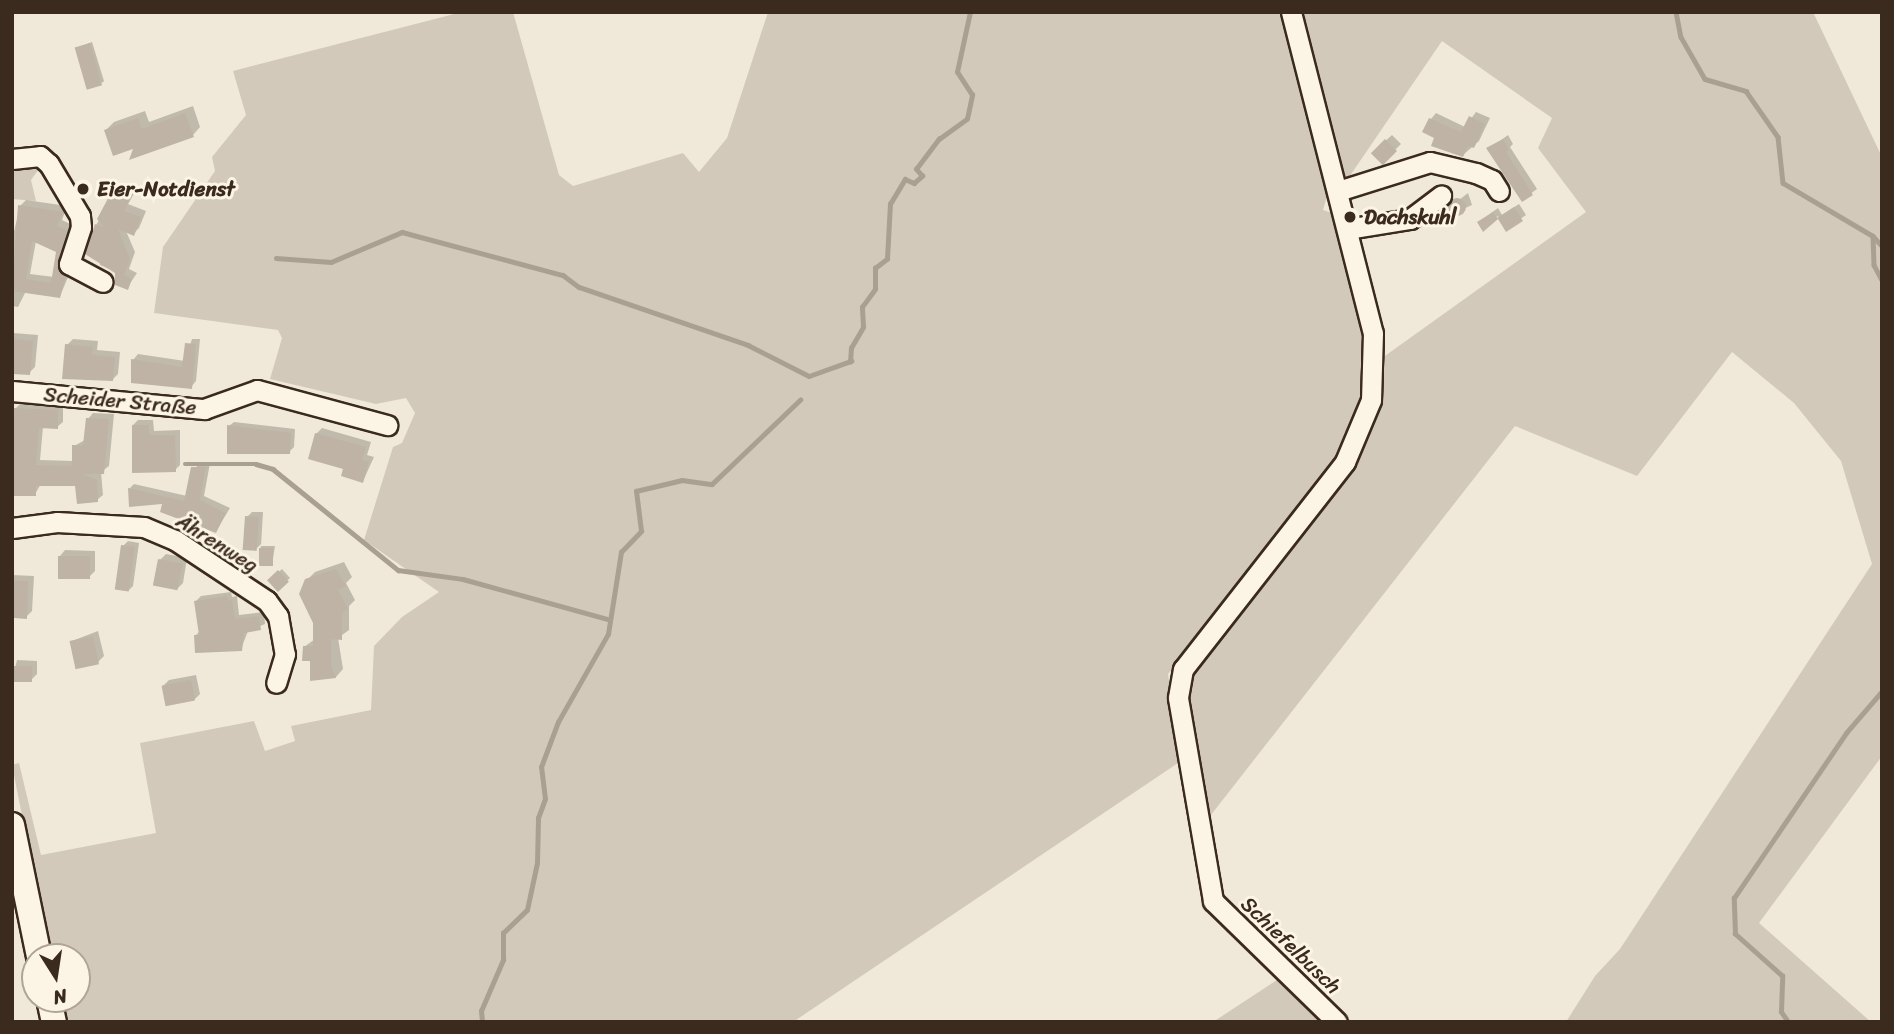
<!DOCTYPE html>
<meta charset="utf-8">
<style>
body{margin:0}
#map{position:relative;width:1894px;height:1034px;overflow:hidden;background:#f0e9d9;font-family:Sriracha,sans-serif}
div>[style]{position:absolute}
.green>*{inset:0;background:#d2c9ba}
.shadow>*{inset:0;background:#0003;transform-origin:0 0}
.stream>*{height:4.5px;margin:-2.25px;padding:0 2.25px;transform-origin:2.25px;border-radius:2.25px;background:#aaa091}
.building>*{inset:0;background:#beb3a4;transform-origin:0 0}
.round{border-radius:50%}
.roads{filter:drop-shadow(2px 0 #3b2a1e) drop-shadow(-2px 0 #3b2a1e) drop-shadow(0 2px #3b2a1e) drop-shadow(0 -2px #3b2a1e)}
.minor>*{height:19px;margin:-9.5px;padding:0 9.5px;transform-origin:9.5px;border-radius:9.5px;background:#fcf5e5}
.major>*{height:24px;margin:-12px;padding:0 12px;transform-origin:12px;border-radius:12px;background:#fcf5e5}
.dots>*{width:19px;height:19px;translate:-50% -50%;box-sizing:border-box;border:4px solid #fcf5e5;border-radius:50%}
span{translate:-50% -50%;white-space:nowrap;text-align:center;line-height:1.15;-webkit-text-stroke:6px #fcf5e5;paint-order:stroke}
.poi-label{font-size:21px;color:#3b2a1e;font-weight:700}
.left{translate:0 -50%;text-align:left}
.street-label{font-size:21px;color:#3b2a1e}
.frame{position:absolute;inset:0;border:14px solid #3b2a1e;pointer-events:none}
.north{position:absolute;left:21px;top:943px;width:70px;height:70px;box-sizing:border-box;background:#fcf5e5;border:2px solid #afa495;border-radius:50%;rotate:168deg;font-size:19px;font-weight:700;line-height:28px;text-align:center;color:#3b2a1e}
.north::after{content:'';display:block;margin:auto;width:24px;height:32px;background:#3b2a1e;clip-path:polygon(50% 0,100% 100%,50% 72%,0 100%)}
</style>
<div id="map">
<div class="green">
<div style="clip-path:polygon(462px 12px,513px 12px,559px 175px,573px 186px,683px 153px,699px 172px,727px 138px,768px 12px,1283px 12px,1329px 189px,1323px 210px,1335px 214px,1366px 334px,1363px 397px,1338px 458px,1168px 674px,1181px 761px,793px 1022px,64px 1022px,59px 999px,77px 999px,77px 957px,50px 957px,12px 765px,19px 763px,41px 855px,156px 833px,140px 743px,254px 721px,265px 751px,295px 741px,291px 726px,371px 710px,374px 646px,402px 617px,439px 592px,364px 540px,393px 447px,402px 443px,415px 413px,406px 398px,376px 404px,270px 379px,282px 338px,278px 330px,154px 313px,163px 247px,215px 171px,212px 157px,246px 115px,233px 71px)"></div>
<div style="clip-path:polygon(1301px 12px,1813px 12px,1882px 157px,1882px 756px,1759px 923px,1871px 1022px,1566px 1022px,1595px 976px,1620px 949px,1872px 564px,1841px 461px,1794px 403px,1732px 352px,1637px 476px,1515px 426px,1207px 820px,1187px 694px,1194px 668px,1379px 402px,1382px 358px,1586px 212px,1538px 148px,1552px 118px,1442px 41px,1345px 183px)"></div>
<div style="clip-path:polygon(18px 164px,41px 166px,31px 180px,36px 201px,12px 199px,12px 167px)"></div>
<div style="clip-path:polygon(1280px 978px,1324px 1022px,1213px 1022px)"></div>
</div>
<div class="shadow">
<div style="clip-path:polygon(92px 42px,104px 81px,102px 83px,76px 48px)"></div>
<div style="clip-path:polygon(193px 106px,200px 127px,193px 135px,136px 146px,106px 130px,114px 122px,145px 111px,149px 122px)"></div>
<div style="clip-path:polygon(1476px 112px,1490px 118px,1479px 141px,1463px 155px,1437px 137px,1431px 119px,1436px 113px,1465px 127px)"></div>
<div style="clip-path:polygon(1392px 135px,1401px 144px,1395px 150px,1373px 152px)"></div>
<div style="clip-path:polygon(1508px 135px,1513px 144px,1510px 147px,1537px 189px,1522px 200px,1489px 149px)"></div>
<div style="clip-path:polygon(121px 185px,135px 192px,128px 204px,146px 211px,139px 228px,133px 234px,126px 231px,135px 252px,129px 269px,137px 273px,127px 288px,117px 272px,100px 265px,96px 225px)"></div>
<div style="clip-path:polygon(1468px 193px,1472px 205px,1452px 214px,1450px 207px)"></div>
<div style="clip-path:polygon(evenodd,26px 200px,67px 206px,62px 220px,72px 225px,71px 270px,60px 296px,26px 291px,18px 307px,12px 306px,12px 240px,20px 206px,26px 200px,36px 241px,58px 251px,54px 277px,30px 274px,36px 241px)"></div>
<div style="clip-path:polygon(1519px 204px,1526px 215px,1506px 229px,1498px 216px,1483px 230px,1479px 222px,1498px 208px,1502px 215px)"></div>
<div style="clip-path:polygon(13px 333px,38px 335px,35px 367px,29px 373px,12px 372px)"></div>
<div style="clip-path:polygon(73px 339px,98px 341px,97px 350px,120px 352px,118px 374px,112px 380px,67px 345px)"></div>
<div style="clip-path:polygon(192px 339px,200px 339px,196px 381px,191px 387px,133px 360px,138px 354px,185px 361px)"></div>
<div style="clip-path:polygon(21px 403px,63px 405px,63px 422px,57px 427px,43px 427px,40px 460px,74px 461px,74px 446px,85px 440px,88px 419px,93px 413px,114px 414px,109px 466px,101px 472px,103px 495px,97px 500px,77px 485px,41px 484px,35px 494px,12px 494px,15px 409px)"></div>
<div style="clip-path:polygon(138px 420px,153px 420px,154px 431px,180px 430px,180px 465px,175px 470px,133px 425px)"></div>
<div style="clip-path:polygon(234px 422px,295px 429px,294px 447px,289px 452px,229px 426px)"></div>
<div style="clip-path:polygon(322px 428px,371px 442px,367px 455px,374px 457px,363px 481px,316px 434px)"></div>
<div style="clip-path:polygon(198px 463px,210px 463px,204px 496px,230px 508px,216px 531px,164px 502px,131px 505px,130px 488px,134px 484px,187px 496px)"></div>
<div style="clip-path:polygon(252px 512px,263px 512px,261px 546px,275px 546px,272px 565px,260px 564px,261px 544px,256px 549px,247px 517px)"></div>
<div style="clip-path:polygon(128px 541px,139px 543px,133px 586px,128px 591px,123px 546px)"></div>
<div style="clip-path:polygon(65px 550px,95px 551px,95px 571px,89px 577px,60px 556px)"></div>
<div style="clip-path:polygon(166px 554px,187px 558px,183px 583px,177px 589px,160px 560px)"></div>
<div style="clip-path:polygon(344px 562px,352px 577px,346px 583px,355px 600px,349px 606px,349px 630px,338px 638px,343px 669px,336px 677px,312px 679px,312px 660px,304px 647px,315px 639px,315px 623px,307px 580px,315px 572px)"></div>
<div style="left:282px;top:569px;width:12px;height:17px;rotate:48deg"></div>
<div style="clip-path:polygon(12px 575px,34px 576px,32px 611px,26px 617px,12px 597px)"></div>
<div style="clip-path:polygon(231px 592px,232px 597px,237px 596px,239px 615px,264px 612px,265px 624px,248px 631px,241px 649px,196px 635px,200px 631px,196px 601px,201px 596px)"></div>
<div style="clip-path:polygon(98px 631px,104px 656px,98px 662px,72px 641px)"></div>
<div style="clip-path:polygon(17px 660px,37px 661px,37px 674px,31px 680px,12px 680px)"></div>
<div style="clip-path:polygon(196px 675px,200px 694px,194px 700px,163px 686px,169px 680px)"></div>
</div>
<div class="stream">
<div style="left:1676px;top:12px;width:25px;rotate:79deg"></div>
<div style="left:1681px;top:37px;width:48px;rotate:60.3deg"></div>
<div style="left:1705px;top:79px;width:43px;rotate:16.3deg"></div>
<div style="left:1746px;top:91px;width:56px;rotate:55.2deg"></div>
<div style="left:1778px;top:137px;width:46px;rotate:83.8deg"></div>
<div style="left:1783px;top:183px;width:104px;rotate:30.5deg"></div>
<div style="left:1873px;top:236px;width:29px;rotate:88deg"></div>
<div style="left:1874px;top:265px;width:17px;rotate:62deg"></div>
<div style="left:1873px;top:236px;width:13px;rotate:48deg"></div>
<div style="left:276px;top:258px;width:55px;rotate:4.2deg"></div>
<div style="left:331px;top:262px;width:77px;rotate:-22.9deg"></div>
<div style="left:402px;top:232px;width:167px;rotate:15deg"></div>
<div style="left:563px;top:275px;width:20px;rotate:37deg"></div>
<div style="left:579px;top:287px;width:179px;rotate:18.9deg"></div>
<div style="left:748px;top:345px;width:68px;rotate:26.9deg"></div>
<div style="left:809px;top:376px;width:45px;rotate:-19.7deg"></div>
<div style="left:850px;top:362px;width:14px;rotate:-86deg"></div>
<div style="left:851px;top:348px;width:24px;rotate:-60deg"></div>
<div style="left:863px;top:327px;width:20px;rotate:-93deg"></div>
<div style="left:862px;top:307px;width:22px;rotate:-54deg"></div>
<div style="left:875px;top:289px;width:21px;rotate:-90deg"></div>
<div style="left:875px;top:268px;width:15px;rotate:-37deg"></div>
<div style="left:887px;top:259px;width:55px;rotate:-86.9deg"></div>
<div style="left:890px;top:204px;width:29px;rotate:-59deg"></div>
<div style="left:905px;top:179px;width:10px;rotate:24deg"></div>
<div style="left:914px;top:183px;width:11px;rotate:-41deg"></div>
<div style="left:922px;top:176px;width:9px;rotate:-131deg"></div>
<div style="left:916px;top:169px;width:38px;rotate:-53deg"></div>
<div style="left:939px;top:139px;width:34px;rotate:-36deg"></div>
<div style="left:967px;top:119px;width:25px;rotate:-78deg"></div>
<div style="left:972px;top:95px;width:27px;rotate:-123deg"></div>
<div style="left:957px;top:72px;width:61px;rotate:-77.8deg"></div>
<div style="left:185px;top:464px;width:71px"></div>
<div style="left:256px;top:464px;width:18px;rotate:16deg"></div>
<div style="left:273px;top:469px;width:161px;rotate:38.9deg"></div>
<div style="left:398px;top:570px;width:66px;rotate:7.9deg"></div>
<div style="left:463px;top:579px;width:149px;rotate:15.5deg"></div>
<div style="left:482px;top:1022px;width:11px;rotate:-95deg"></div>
<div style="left:481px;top:1011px;width:56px;rotate:-66.7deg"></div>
<div style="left:503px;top:960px;width:27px;rotate:-90deg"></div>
<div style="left:503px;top:933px;width:33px;rotate:-44deg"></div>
<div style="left:527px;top:910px;width:48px;rotate:-78deg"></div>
<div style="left:537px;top:863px;width:45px;rotate:-88.7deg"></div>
<div style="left:538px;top:818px;width:20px;rotate:-70deg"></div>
<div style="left:545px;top:799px;width:32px;rotate:-97deg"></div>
<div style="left:541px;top:767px;width:48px;rotate:-69.3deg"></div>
<div style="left:558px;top:722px;width:101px;rotate:-60.4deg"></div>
<div style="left:608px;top:634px;width:83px;rotate:-81deg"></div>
<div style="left:621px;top:552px;width:29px;rotate:-46deg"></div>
<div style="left:641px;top:531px;width:40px;rotate:-97.1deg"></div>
<div style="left:636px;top:491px;width:47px;rotate:-13.4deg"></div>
<div style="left:682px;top:480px;width:30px;rotate:8deg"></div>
<div style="left:712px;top:484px;width:122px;rotate:-43.7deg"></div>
<div style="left:1788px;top:1022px;width:12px;rotate:-125deg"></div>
<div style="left:1781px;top:1012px;width:36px;rotate:-88deg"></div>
<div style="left:1782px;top:976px;width:63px;rotate:-138.2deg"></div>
<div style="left:1735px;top:934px;width:36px;rotate:-92deg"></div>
<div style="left:1734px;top:898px;width:199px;rotate:-55.8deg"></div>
<div style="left:1846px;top:733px;width:55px;rotate:-49.4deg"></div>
</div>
<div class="building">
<div style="left:90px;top:43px;width:44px;height:16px;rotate:74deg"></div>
<div style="clip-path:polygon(185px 113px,194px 137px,129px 160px,133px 149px,113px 156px,104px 130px,138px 118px,142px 129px)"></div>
<div style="clip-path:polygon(1469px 116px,1485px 124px,1474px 148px,1468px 146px,1463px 157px,1431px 146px,1434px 138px,1422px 132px,1429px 118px,1461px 132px)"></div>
<div style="left:1385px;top:139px;width:17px;height:20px;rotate:45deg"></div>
<div style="clip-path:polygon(1503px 139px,1509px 150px,1506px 152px,1533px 195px,1522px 202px,1486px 148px)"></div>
<div style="clip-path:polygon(113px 189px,131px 198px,124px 211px,141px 217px,134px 236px,118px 229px,130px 259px,124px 275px,132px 279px,128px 290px,115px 285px,115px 273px,85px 254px,95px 224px,104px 227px,97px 219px)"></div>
<div class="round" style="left:1448px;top:198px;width:18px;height:18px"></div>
<div style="clip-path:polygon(evenodd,18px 205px,63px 212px,57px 226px,67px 230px,57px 265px,66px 276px,60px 298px,12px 291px,18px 205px,32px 241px,56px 252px,51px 283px,26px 279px,32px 241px)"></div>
<div style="clip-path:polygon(1514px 207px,1523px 221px,1506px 232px,1498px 219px,1483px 232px,1477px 222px,1493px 212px,1497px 218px)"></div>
<div style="clip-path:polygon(12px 339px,33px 341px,30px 375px,12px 374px)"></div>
<div style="clip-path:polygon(185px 343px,196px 344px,192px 389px,131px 383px,131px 359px,182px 367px)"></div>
<div style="clip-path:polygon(65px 344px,93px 347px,92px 355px,115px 357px,113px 381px,62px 379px)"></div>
<div style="clip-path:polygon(13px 408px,58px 410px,58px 429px,39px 428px,36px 465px,72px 466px,72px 445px,83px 445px,86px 418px,109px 419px,104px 474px,82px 474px,97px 480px,98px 502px,77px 504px,75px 486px,36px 486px,36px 496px,12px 496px)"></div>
<div style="clip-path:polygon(132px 425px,149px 425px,149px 435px,175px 435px,176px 472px,132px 473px)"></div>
<div style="clip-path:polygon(227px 425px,291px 433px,290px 454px,227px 454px)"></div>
<div style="clip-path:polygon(315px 433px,366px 447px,362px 460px,369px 462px,363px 483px,341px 476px,343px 469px,308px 459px)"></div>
<div style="clip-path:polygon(191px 467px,206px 467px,200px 500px,226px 513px,216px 533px,160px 512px,162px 504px,129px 507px,128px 488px,184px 501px)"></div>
<div style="left:245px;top:516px;width:14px;height:34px;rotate:4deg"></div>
<div style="left:121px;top:545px;width:14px;height:45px;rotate:8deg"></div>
<div style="left:259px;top:548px;width:14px;height:18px"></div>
<div style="left:58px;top:556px;width:32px;height:23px"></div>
<div style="left:158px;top:559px;width:25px;height:27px;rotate:11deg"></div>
<div style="clip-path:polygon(336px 569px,346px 586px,338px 590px,348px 609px,342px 613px,342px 640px,331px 639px,331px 666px,336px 678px,310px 681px,310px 661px,302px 661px,303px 646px,313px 646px,313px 623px,299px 594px,305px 579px)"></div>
<div style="left:278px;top:570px;width:16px;height:15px;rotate:47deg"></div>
<div style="clip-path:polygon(12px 581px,28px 581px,27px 619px,14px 618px)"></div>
<div style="clip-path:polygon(227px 596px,228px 601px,232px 600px,235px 619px,259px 616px,261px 630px,244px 633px,242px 651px,195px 653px,194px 635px,199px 635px,194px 601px)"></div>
<div style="left:93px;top:636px;width:29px;height:24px;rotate:78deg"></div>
<div style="left:12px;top:666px;width:20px;height:16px"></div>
<div style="left:191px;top:680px;width:21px;height:30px;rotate:79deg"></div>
</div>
<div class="roads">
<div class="minor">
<div style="left:1291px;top:12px;width:331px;rotate:75.7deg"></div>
<div style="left:1373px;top:333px;width:67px;rotate:91.7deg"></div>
<div style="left:1371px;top:400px;width:67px;rotate:112.8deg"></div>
<div style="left:1345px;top:462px;width:263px;rotate:128deg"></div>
<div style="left:1183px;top:669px;width:29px;rotate:100deg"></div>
<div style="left:1178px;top:698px;width:206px;rotate:80.2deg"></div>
<div style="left:1213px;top:901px;width:173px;rotate:44.3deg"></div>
<div style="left:12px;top:159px;width:28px;rotate:-6deg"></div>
<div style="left:40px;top:156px;width:12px;rotate:42deg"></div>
<div style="left:49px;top:164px;width:61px;rotate:59.2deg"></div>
<div style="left:80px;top:216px;width:11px;rotate:85deg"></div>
<div style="left:81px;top:227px;width:39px;rotate:108deg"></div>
<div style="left:69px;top:264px;width:38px;rotate:28deg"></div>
<div style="left:1338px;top:191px;width:96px;rotate:-17.5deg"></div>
<div style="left:1430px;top:162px;width:47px;rotate:13.4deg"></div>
<div style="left:1476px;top:173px;width:17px;rotate:24deg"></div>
<div style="left:1492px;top:180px;width:13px;rotate:58deg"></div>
<div style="left:1347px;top:229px;width:64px;rotate:-9deg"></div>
<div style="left:1410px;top:219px;width:39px;rotate:-37deg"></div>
<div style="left:12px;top:391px;width:193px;rotate:5.4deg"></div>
<div style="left:204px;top:409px;width:56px;rotate:-19.7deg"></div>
<div style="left:257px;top:390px;width:135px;rotate:15.1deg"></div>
<div style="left:12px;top:528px;width:45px;rotate:-7.6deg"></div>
<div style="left:57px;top:522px;width:87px;rotate:3.3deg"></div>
<div style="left:144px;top:527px;width:34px;rotate:23deg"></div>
<div style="left:175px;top:540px;width:110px;rotate:33.5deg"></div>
<div style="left:267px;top:601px;width:19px;rotate:54deg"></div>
<div style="left:278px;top:616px;width:39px;rotate:80deg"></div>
<div style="left:285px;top:654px;width:30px;rotate:107deg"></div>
</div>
<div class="major">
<div style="left:12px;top:825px;width:135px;rotate:78.4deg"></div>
<div style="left:49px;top:999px;width:24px;rotate:78deg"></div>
</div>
</div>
<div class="dots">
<div style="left:83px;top:189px;background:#3b2a1e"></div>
<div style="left:1350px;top:217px;background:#3b2a1e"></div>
</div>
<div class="poi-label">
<span class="left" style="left:97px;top:189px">Eier-Notdienst</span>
<span class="left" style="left:1364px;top:217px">Dachskuhl</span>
</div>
<div class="street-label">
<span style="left:120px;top:401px;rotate:5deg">Scheider Straße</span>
<span style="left:217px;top:543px;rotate:32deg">Ährenweg</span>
<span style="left:1291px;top:945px;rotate:44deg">Schiefelbusch</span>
</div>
<div class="frame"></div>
<div class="north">N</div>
</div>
